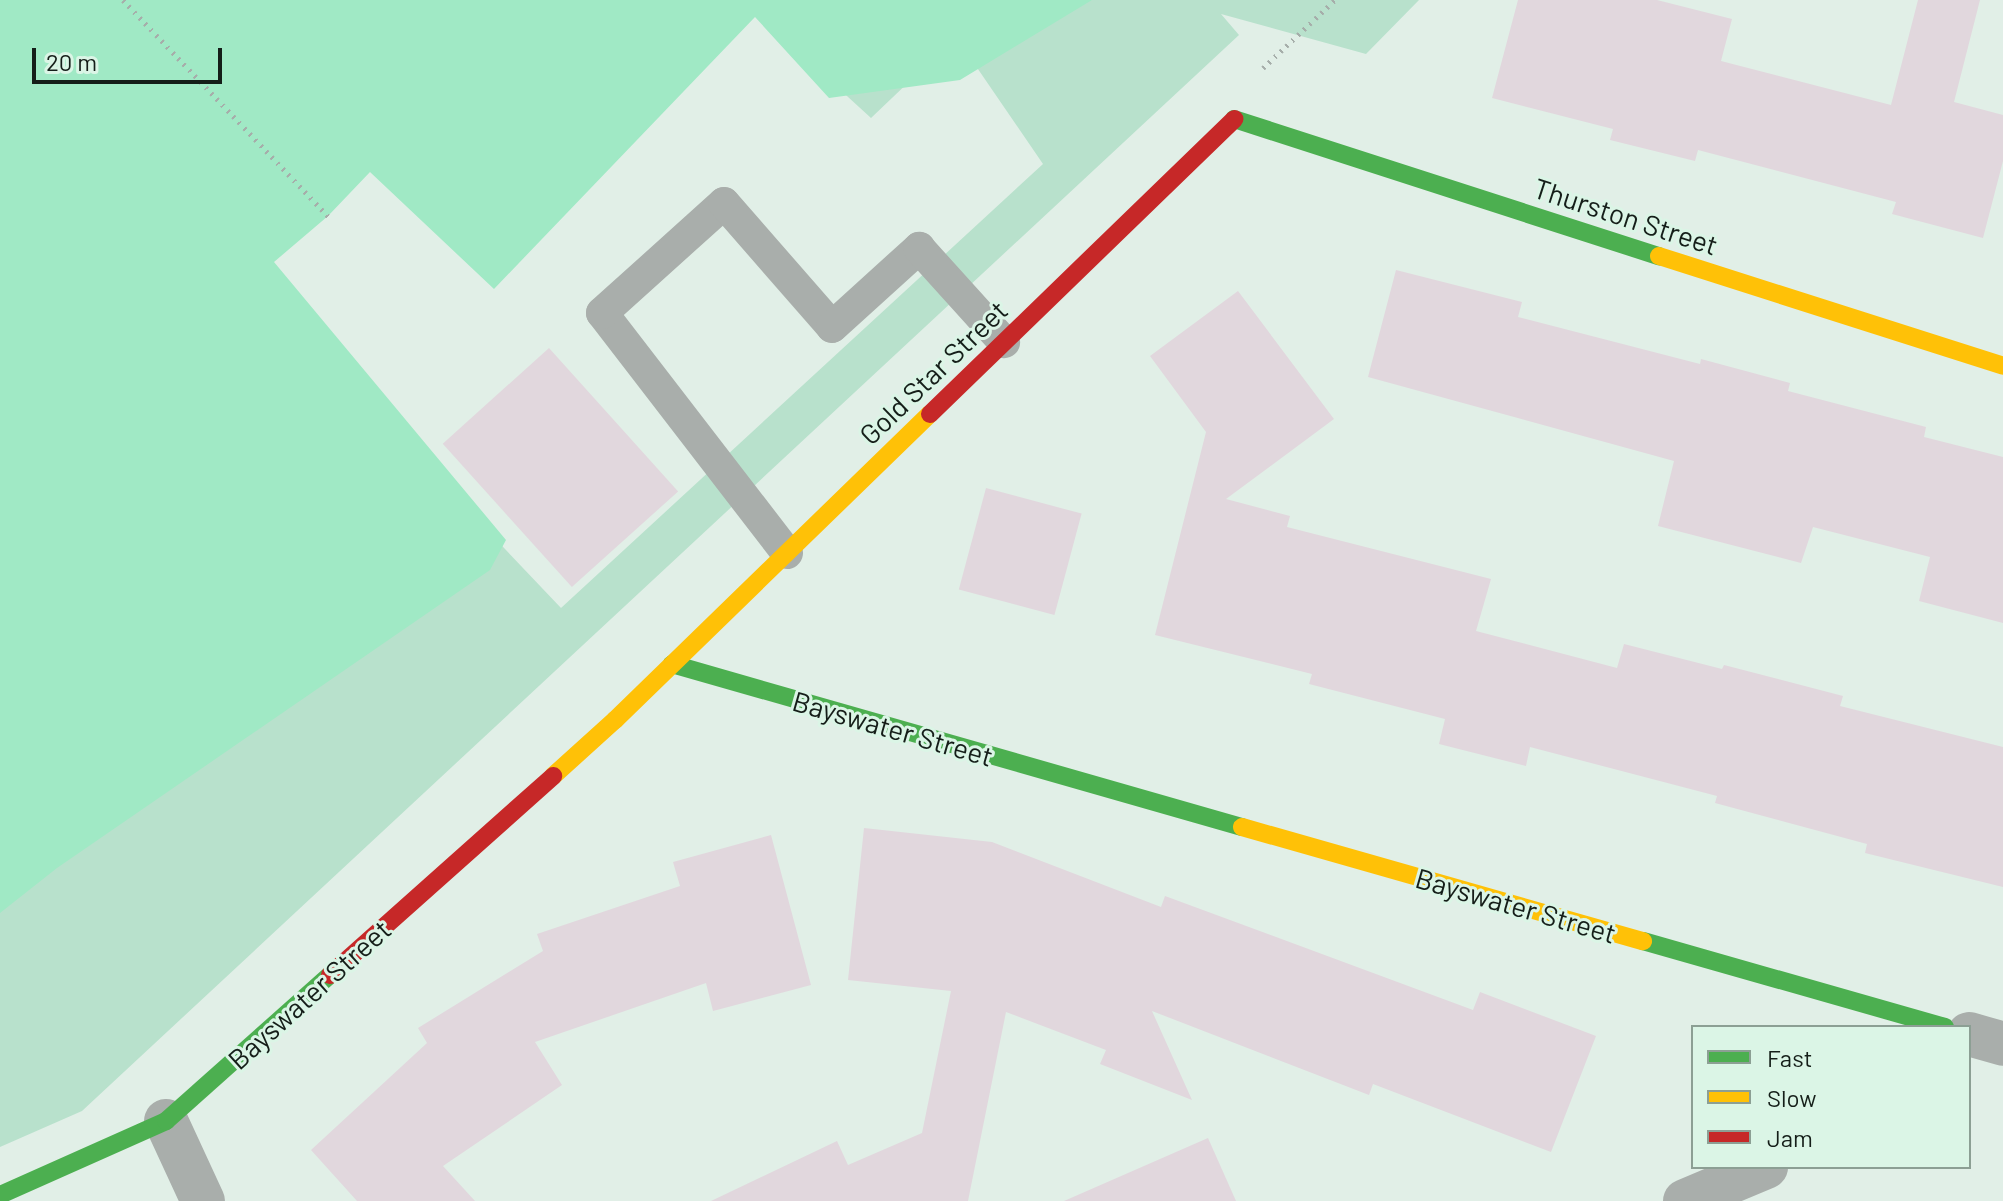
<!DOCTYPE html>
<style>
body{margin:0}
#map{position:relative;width:2003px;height:1201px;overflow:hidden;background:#e1efe7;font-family:Barlow,sans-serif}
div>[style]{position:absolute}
.green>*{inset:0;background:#b8e1cc}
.water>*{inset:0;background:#a0e9c5}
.building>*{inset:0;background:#e1d7dd;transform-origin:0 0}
.path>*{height:5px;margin-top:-2.5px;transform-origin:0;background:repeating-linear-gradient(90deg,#a6aeaa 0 2px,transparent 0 8px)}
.lane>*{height:32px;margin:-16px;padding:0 16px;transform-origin:16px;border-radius:16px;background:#a9aeab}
.street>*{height:44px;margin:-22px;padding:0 22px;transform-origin:22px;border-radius:22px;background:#a9aeab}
.fast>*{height:18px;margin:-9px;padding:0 9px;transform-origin:9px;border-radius:9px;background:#4caf50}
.slow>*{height:18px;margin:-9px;padding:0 9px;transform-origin:9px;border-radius:9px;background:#ffc107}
.jam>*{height:18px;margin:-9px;padding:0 9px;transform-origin:9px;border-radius:9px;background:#c62828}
span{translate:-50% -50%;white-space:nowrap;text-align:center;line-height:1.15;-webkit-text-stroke:6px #dbf5e6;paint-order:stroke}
.street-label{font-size:28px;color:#151e19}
.legend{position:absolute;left:1691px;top:1025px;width:280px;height:144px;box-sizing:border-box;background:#dbf5e6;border:2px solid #8c9f94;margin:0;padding:10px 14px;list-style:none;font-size:24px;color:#151e19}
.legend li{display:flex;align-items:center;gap:16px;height:40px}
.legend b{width:40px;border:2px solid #8c9f94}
.scale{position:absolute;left:32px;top:48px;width:190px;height:36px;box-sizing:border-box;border:4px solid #151e19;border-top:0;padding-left:10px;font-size:24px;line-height:28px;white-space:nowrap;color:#151e19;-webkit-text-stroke:6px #dbf5e6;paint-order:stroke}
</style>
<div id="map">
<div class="green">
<div style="clip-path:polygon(742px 0,1419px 0,1366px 54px,1221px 14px,1239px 35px,82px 1111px,0 1147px,0 496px,374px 411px,561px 608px,1043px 164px,956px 37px,871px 118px)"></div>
</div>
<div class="water">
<div style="clip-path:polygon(0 0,1092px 0,960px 80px,829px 98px,755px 17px,494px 289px,370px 172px,328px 216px,274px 262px,506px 540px,490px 570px,57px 868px,0 913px)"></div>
</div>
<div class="building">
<div style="clip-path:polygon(1518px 0,1657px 0,1732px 19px,1721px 61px,1891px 105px,1918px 0,1980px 0,1954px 102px,2003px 115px,2003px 161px,1983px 238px,1892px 214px,1896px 202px,1698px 150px,1695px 161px,1610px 140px,1613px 129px,1492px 98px)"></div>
<div style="clip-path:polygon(1396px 270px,1522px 302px,1518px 317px,1700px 364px,1701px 359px,1790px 383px,1788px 391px,1926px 427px,1924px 437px,2003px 457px,2003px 623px,1919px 601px,1930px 557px,1813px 527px,1801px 563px,1658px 526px,1674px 461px,1368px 377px)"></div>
<div style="clip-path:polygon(1238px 291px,1334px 419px,1226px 499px,1290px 516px,1287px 527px,1491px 579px,1476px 631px,1617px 668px,1624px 644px,1722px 669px,1724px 665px,1843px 696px,1840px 706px,2003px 747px,2003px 887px,1865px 853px,1867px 844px,1715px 803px,1717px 796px,1530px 747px,1526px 766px,1439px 744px,1445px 719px,1309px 684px,1312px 674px,1155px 635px,1206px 432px,1150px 356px)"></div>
<div style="left:549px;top:348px;width:193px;height:143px;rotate:48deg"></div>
<div style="left:986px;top:488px;width:99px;height:105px;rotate:15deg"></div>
<div style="clip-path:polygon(864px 828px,992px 842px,1161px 907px,1165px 896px,1473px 1010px,1480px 992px,1596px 1036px,1551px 1152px,1373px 1084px,1369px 1095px,1152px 1011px,1192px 1100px,1100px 1064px,1106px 1050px,1006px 1012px,968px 1201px,711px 1201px,837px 1141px,848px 1165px,922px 1133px,951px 991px,848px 980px)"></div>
<div style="clip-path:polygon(771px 835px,811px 985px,713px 1011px,706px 983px,535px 1042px,562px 1085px,443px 1166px,475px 1201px,357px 1201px,311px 1150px,427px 1043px,418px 1028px,543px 951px,537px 934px,680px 886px,673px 862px)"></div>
<div style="clip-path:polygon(1208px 1138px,1236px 1201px,1064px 1201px)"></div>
</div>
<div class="path">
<div style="left:123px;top:0;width:298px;rotate:46.5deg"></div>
<div style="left:1263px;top:68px;width:99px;rotate:-43.4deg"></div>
</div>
<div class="lane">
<div style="left:787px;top:553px;width:303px;rotate:-127.6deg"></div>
<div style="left:602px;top:313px;width:164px;rotate:-42deg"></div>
<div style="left:724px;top:203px;width:164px;rotate:48.9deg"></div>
<div style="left:832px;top:327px;width:118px;rotate:-42.2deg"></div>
<div style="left:919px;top:248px;width:127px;rotate:47.9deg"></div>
</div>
<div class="street">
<div style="left:1969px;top:1034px;width:35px;rotate:16deg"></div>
<div style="left:166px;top:1121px;width:88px;rotate:65.2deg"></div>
<div style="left:1685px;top:1201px;width:88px;rotate:-22.8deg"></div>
</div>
<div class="fast">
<div style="left:1234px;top:119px;width:447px;rotate:17.9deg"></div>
<div style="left:672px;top:664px;width:593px;rotate:15.96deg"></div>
<div style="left:1643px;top:941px;width:314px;rotate:15.9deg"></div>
<div style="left:0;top:1195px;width:182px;rotate:-24deg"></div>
<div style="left:166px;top:1121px;width:220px;rotate:-41.7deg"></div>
</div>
<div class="slow">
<div style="left:1659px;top:256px;width:361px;rotate:17.7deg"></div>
<div style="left:553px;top:776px;width:84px;rotate:-42.1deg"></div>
<div style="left:615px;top:720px;width:439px;rotate:-44.2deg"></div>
<div style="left:1242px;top:827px;width:417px;rotate:15.9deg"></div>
</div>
<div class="jam">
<div style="left:930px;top:414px;width:424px;rotate:-44.1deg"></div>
<div style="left:330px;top:975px;width:299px;rotate:-41.7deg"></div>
</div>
<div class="street-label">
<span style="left:1626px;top:216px;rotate:18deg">Thurston Street</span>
<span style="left:933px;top:372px;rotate:-44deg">Gold Star Street</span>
<span style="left:893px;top:728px;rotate:16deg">Bayswater Street</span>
<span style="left:1516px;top:905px;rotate:16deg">Bayswater Street</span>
<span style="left:309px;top:994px;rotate:-42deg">Bayswater Street</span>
</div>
<ul class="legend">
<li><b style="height:10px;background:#4caf50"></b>Fast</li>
<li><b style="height:10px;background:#ffc107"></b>Slow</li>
<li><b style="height:10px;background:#c62828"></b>Jam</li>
</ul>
<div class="scale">20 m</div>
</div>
